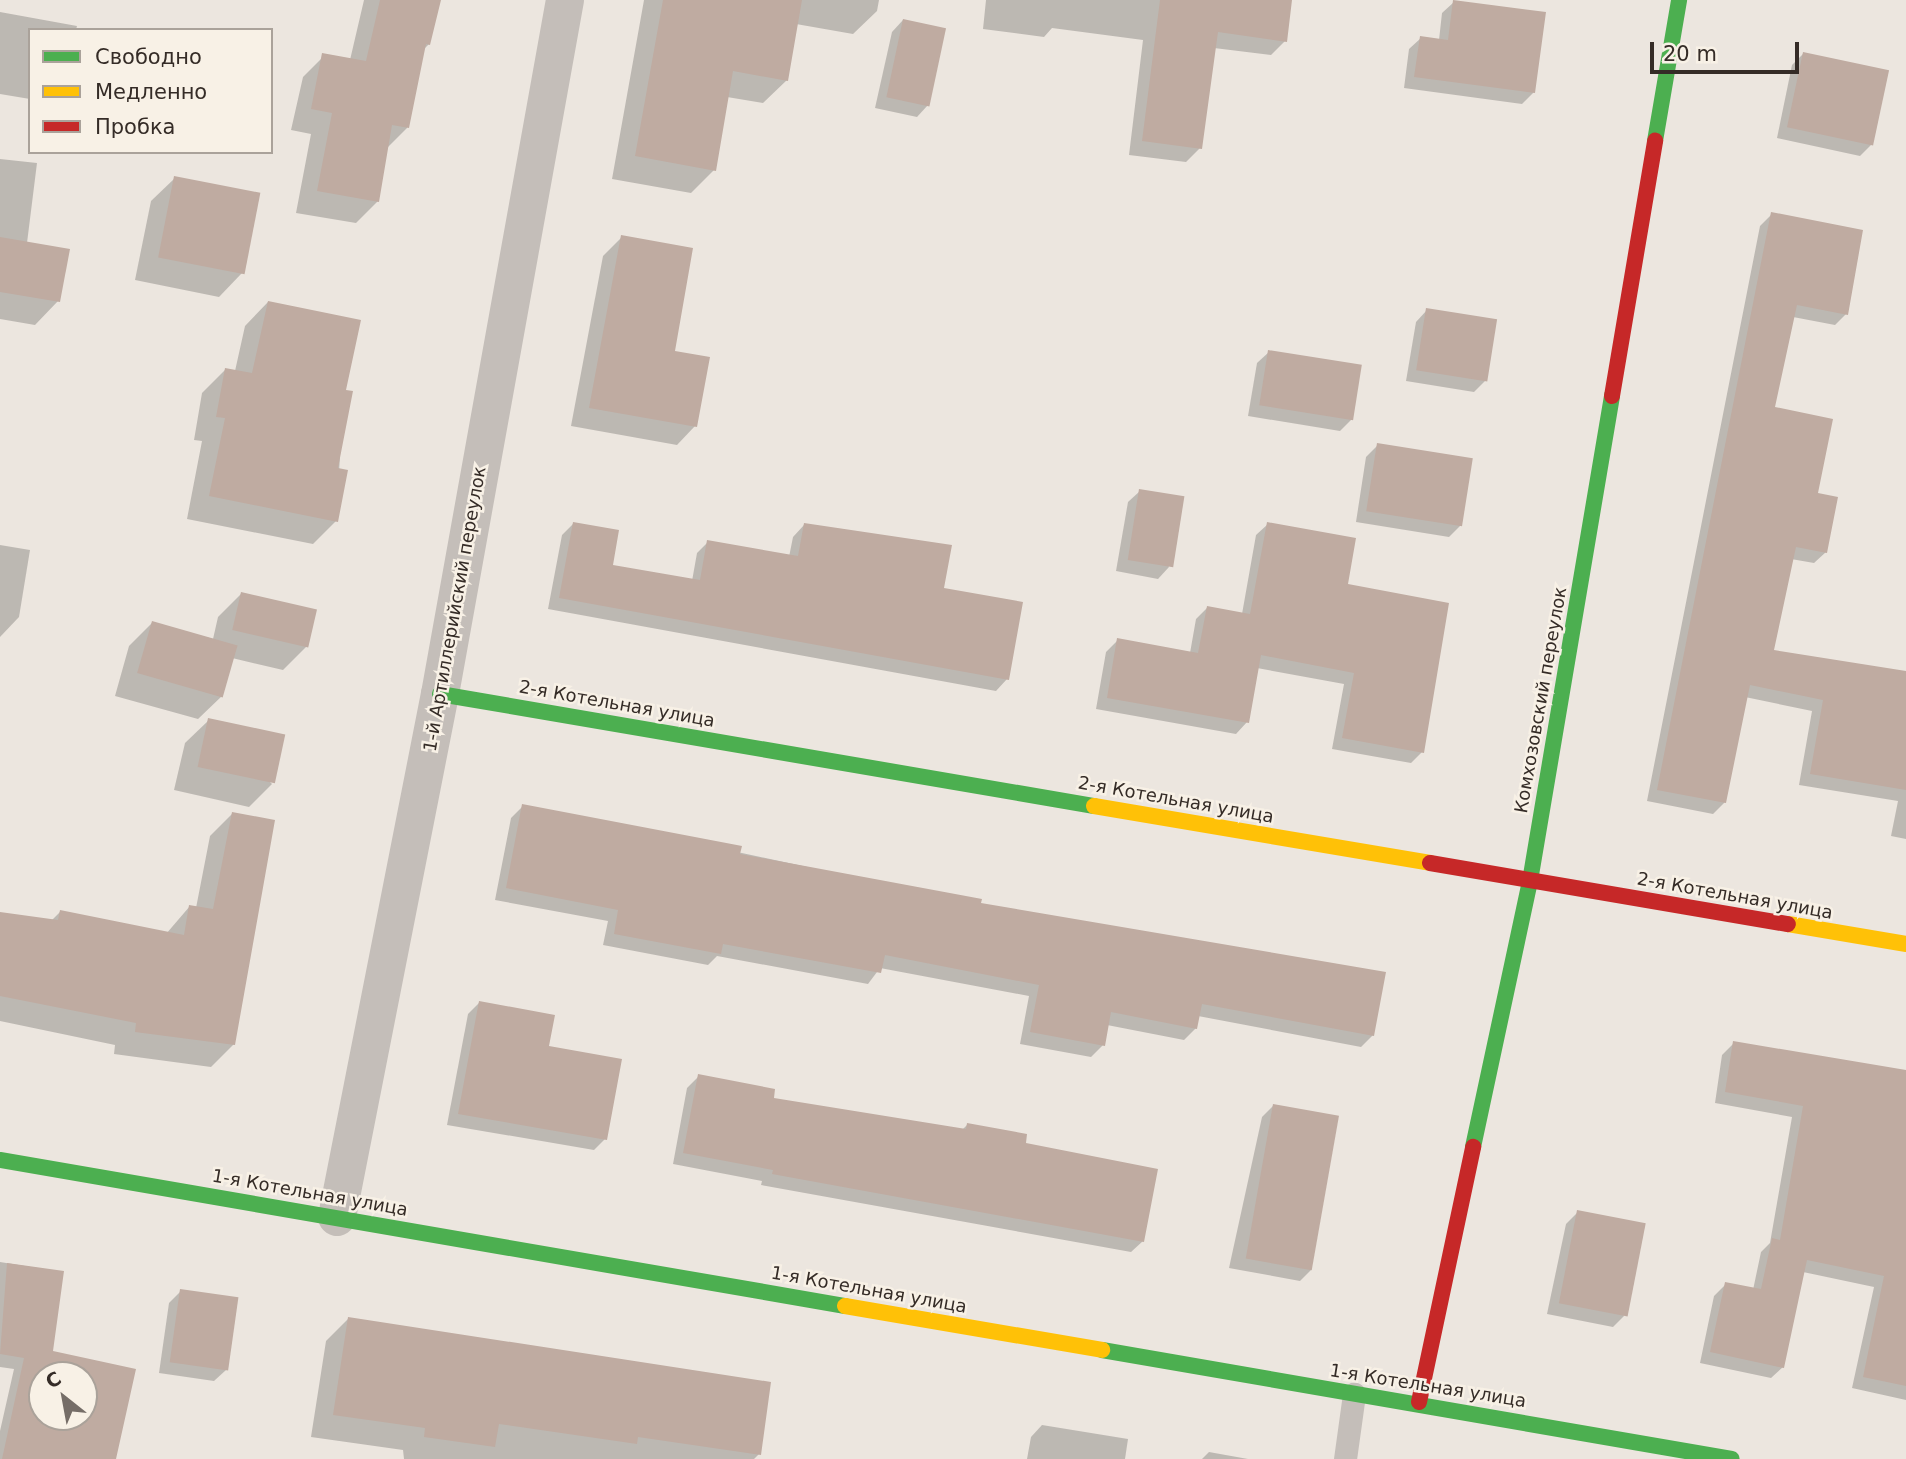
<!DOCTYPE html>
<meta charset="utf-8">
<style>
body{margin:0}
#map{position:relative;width:1906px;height:1459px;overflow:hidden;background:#ece6df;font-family:"DejaVu Sans",sans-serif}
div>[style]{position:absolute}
.shadow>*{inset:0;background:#0003}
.building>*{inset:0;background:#bfaba1;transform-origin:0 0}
.lane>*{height:23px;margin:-11.5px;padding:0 11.5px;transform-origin:11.5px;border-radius:11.5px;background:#c4beb9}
.street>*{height:38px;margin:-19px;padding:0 19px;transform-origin:19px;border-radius:19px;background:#c4beb9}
.fast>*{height:16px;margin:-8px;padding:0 8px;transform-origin:8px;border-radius:8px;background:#4caf50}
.slow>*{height:16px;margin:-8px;padding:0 8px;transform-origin:8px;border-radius:8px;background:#ffc107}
.jam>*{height:16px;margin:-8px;padding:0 8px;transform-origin:8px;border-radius:8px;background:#c62828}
span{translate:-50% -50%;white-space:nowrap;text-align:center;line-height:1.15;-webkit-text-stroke:5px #f8f1e6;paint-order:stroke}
.street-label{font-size:18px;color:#352c27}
.legend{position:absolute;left:28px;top:28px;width:245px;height:126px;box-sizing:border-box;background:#f8f1e6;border:2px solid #aaa29a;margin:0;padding:9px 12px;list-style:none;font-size:21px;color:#352c27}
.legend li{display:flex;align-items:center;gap:14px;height:35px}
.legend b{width:35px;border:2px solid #aaa29a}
.north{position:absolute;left:28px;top:1361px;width:70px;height:70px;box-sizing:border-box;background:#f8f1e6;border:2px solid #aaa29a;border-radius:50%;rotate:329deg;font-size:19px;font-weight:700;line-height:28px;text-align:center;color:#352c27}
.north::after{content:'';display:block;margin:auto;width:24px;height:32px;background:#756d67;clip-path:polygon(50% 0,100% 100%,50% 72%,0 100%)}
.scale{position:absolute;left:1650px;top:42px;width:149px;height:32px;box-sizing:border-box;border:4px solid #352c27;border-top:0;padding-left:9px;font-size:21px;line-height:24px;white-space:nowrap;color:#352c27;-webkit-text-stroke:5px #f8f1e6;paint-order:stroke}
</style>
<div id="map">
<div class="shadow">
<div style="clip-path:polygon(364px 0,439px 0,429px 44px,423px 50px,407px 128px,387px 148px,378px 201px,356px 223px,296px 213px,311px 134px,291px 130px,303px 77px,325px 55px,350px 60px)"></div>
<div style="clip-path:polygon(644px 0,879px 0,877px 11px,853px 34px,796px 24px,787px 80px,763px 103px,727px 97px,714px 170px,691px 193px,612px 179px)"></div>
<div style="clip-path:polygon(986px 0,1291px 0,1285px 41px,1271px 55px,1214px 48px,1200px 148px,1186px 162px,1129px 155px,1143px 40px,1052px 28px,1044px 37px,983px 29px)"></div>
<div style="clip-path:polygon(1454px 2px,1534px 92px,1522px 104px,1404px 88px,1409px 49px,1421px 38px,1439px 40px,1442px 13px)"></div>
<div style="clip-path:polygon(0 12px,77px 26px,76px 30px,30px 30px,30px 99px,0 94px)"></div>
<div style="clip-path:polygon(903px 20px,928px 105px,917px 117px,875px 108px,892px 32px)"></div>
<div style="clip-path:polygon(1803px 54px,1872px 144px,1860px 156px,1777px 138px,1792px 65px)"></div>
<div style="clip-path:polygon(0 159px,37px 163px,27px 243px,58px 301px,35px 325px,0 319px)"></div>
<div style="clip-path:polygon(175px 178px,242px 273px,219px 297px,135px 280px,151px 201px)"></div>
<div style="clip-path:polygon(1772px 214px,1846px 314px,1835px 325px,1793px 317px,1773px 409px,1816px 494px,1826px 552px,1814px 563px,1791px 559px,1772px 651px,1906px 673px,1906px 839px,1891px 836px,1898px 801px,1799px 785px,1812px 711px,1745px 697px,1725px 802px,1713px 814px,1647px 801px,1760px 226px)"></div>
<div style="clip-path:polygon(622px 237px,673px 352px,695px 426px,677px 445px,571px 426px,603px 256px)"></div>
<div style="clip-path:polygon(268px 302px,344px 391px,336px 521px,313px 544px,187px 519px,202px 441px,194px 440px,202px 393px,225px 370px,235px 371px,245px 326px)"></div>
<div style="clip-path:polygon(1427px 310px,1486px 380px,1474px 392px,1406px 381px,1416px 322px)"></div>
<div style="clip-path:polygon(1269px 352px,1352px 419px,1340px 431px,1248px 416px,1257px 363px)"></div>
<div style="clip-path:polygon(1378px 445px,1461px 525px,1449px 537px,1356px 522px,1366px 457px)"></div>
<div style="clip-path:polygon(1140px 491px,1169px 567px,1158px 579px,1116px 571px,1128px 502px)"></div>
<div style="clip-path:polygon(573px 524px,611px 566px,692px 581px,697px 553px,708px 542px,789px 557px,793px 537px,804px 525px,950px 546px,942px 589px,1007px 679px,996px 691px,548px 609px,562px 535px)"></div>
<div style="clip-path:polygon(1268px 524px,1346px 586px,1422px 752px,1411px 763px,1332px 749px,1344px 684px,1257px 668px,1247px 722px,1236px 734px,1096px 709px,1106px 652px,1118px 640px,1190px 653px,1196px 619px,1207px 608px,1242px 614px,1256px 535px)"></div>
<div style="clip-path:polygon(0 545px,30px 550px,19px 617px,0 637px)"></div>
<div style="clip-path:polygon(241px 594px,307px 646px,283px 670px,232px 658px,222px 696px,198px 719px,115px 696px,129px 646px,152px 623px,213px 639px,218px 617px)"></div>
<div style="clip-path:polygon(209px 720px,272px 784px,249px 807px,174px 790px,185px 743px)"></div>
<div style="clip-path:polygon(523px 806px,979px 904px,1373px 1035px,1361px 1047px,1198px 1016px,1196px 1028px,1184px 1040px,1107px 1025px,1103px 1045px,1091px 1057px,1020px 1044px,1029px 996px,880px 968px,868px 984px,717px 956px,708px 965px,603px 945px,608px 921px,495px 900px,511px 818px)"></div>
<div style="clip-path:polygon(232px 814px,234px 1044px,211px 1067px,114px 1054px,115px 1045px,0 1021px,0 913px,51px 921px,60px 912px,166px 934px,190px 906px,196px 908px,210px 836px)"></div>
<div style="clip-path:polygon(480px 1002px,547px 1048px,605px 1139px,594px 1150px,447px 1125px,468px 1014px)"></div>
<div style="clip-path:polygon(1734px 1043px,1906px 1072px,1906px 1400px,1852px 1388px,1874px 1287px,1803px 1272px,1783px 1367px,1771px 1378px,1700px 1363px,1714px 1296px,1726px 1284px,1753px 1290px,1761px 1252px,1770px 1243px,1792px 1117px,1715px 1103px,1722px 1055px)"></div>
<div style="clip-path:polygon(699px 1076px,772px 1099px,962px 1130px,968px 1124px,1024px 1145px,1143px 1241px,1131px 1252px,761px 1185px,762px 1181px,673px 1164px,687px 1088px)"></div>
<div style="clip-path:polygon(1274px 1105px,1311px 1270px,1300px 1281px,1229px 1268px,1262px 1117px)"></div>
<div style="clip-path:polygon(1578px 1212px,1624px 1316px,1613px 1327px,1547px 1314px,1566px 1224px)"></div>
<div style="clip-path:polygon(evenodd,0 1262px,62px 1272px,51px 1352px,133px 1370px,114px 1459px,0 1459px,0 1431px,14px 1369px,0 1367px,0 1262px,42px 1375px,84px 1375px,84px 1417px,42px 1417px,42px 1375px)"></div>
<div style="clip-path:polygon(181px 1291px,226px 1370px,214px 1381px,159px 1373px,169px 1303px)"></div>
<div style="clip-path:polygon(348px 1319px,759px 1454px,754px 1459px,404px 1459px,403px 1450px,311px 1437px,326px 1341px)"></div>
<div style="clip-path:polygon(1042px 1425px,1128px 1439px,1125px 1459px,1027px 1459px,1031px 1437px)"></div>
<div style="clip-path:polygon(1209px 1452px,1248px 1459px,1202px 1459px)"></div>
</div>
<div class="building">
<div style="clip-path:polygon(380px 0,441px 0,430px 45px,426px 44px,409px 128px,392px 125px,379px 202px,317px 191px,332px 113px,311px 109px,322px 53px,366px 61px)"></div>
<div style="clip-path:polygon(663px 0,802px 0,788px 81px,733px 71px,716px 171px,635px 156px)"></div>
<div style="clip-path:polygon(1160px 0,1292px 0,1287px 42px,1218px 32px,1202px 149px,1142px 141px)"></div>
<div style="clip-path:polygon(1453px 0,1546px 12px,1535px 93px,1414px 77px,1420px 36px,1448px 40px)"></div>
<div style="left:903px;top:19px;width:44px;height:80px;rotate:12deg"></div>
<div style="left:1803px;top:52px;width:88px;height:77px;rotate:12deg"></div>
<div style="left:174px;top:176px;width:88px;height:83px;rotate:11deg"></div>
<div style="clip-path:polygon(1771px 212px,1863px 230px,1848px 315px,1797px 305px,1775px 407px,1833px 419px,1818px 493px,1838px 497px,1827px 553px,1796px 547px,1774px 650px,1906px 671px,1906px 790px,1810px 774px,1823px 700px,1750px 685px,1726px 803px,1657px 790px)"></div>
<div style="clip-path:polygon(621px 235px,693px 248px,675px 351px,710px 357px,697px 427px,589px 408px)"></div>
<div style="clip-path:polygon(0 237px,70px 249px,60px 302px,0 292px)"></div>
<div style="clip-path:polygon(268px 301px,361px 320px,346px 390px,353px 391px,338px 468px,348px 470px,338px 522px,209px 496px,225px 418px,216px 417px,225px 368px,252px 373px)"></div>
<div style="left:1426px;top:308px;width:72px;height:63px;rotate:9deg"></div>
<div style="left:1268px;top:350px;width:95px;height:56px;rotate:9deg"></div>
<div style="left:1377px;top:443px;width:97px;height:69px;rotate:9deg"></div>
<div style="left:1139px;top:489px;width:46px;height:72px;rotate:9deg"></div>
<div style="clip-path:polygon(573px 522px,619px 530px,613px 565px,700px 580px,707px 540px,798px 556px,804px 523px,952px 545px,944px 588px,1023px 602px,1009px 680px,559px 598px)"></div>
<div style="clip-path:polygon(1267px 522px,1356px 538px,1348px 584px,1449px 603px,1424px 753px,1342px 738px,1354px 673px,1261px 655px,1249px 723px,1107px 698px,1117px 638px,1198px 653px,1207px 606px,1250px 614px)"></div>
<div style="left:241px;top:592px;width:78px;height:39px;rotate:13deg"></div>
<div style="left:152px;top:621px;width:89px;height:54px;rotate:16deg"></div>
<div style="left:208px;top:718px;width:79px;height:50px;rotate:12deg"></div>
<div style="clip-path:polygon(522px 804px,742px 846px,740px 854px,982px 899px,981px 903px,1386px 972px,1374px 1036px,1202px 1004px,1197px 1029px,1111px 1012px,1105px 1046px,1030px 1032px,1039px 985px,885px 955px,881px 973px,723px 944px,721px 954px,614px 934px,618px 910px,506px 888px)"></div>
<div style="clip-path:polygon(232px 812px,275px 820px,235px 1045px,135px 1032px,136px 1023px,0 996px,0 912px,58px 920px,60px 910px,184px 935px,189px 905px,213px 909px)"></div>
<div style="clip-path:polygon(479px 1001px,555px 1015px,549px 1046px,622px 1059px,607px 1140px,458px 1114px)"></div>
<div style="clip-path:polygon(1733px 1041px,1906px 1070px,1906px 1386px,1863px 1377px,1884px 1276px,1807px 1260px,1784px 1368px,1710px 1352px,1725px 1282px,1761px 1289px,1772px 1238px,1780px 1240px,1803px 1106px,1725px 1092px)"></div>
<div style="clip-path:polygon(698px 1074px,775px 1089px,774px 1098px,966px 1129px,967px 1123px,1027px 1134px,1026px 1143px,1158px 1169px,1144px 1242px,772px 1174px,773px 1170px,683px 1153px)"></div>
<div style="left:1273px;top:1104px;width:67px;height:157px;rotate:10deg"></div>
<div style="left:1577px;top:1210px;width:70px;height:95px;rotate:11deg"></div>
<div style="clip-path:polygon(evenodd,7px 1263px,64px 1271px,53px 1351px,136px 1369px,116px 1459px,2px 1459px,24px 1358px,0 1354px,7px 1263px,42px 1375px,84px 1375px,84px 1417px,42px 1417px,42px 1375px)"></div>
<div style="left:180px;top:1289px;width:59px;height:74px;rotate:8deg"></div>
<div style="clip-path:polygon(348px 1317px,771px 1382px,761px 1455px,638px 1437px,637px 1444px,499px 1424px,495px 1447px,424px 1437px,425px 1428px,333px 1415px)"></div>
</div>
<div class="lane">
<div style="left:1345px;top:1459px;width:66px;rotate:-82.1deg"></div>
</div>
<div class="street">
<div style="left:337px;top:1217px;width:533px;rotate:-78.86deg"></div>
<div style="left:440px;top:694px;width:705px;rotate:-79.79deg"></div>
</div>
<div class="fast">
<div style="left:1655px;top:141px;width:143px;rotate:-80.3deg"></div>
<div style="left:440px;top:694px;width:664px;rotate:9.72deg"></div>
<div style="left:1473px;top:1147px;width:272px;rotate:-77.9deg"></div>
<div style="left:1530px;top:881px;width:492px;rotate:-80.4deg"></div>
<div style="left:0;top:1160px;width:858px;rotate:9.8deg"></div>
<div style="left:1102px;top:1350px;width:639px;rotate:9.82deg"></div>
</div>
<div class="slow">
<div style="left:1094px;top:806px;width:341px;rotate:9.6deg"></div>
<div style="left:1788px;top:924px;width:120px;rotate:9.6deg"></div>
<div style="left:845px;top:1306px;width:261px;rotate:9.7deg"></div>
</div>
<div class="jam">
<div style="left:1612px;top:396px;width:259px;rotate:-80.4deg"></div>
<div style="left:1430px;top:863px;width:363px;rotate:9.7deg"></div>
<div style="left:1419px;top:1402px;width:261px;rotate:-78deg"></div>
</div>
<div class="street-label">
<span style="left:455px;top:609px;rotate:-80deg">1-й Артиллерийский переулок</span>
<span style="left:1541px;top:700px;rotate:-80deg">Комхозовский переулок</span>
<span style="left:617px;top:704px;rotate:10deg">2-я Котельная улица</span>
<span style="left:1176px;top:800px;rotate:10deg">2-я Котельная улица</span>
<span style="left:1735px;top:896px;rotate:10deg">2-я Котельная улица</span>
<span style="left:310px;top:1193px;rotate:10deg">1-я Котельная улица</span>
<span style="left:869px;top:1290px;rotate:10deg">1-я Котельная улица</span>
<span style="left:1428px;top:1386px;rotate:9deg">1-я Котельная улица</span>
</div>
<ul class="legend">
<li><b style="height:9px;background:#4caf50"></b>Свободно</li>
<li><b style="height:9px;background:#ffc107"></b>Медленно</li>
<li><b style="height:9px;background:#c62828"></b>Пробка</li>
</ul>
<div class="north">С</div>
<div class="scale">20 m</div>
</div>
